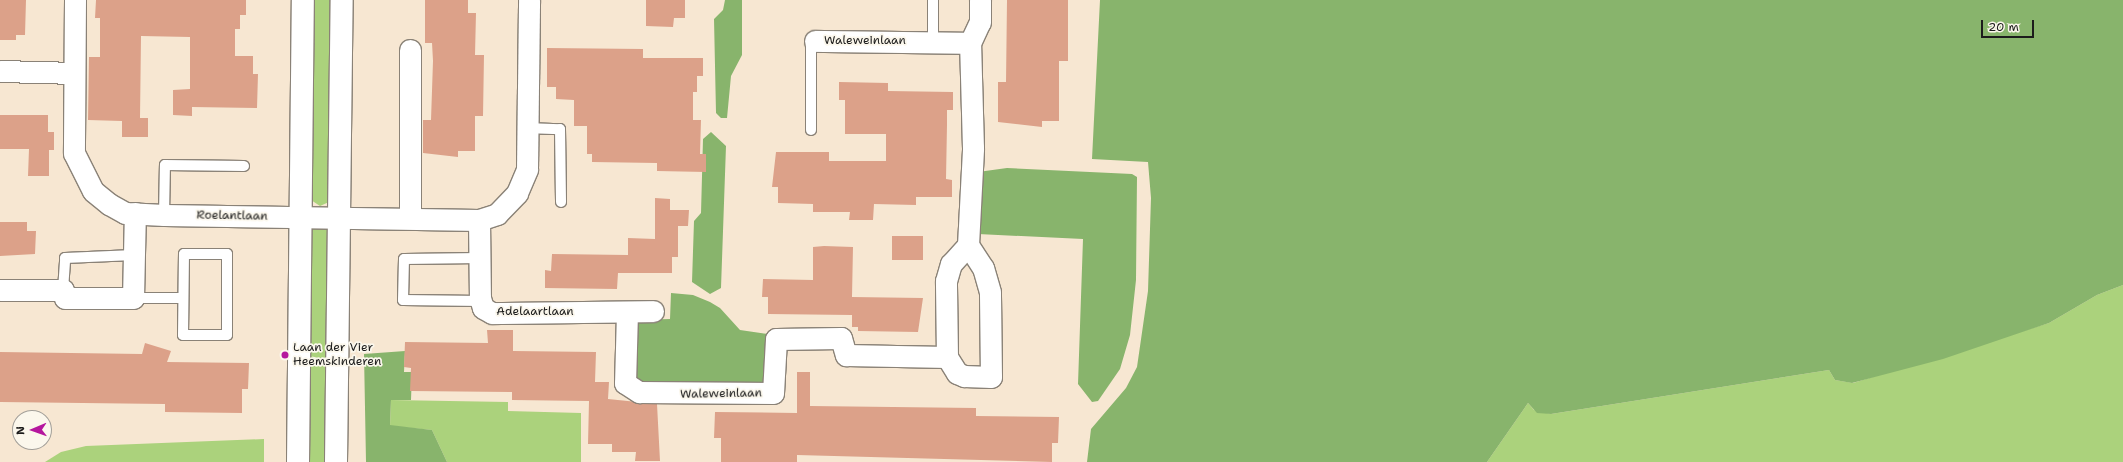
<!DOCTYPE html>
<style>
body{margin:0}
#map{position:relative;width:2123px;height:462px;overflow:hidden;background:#f7e7d2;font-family:"Shantell Sans",sans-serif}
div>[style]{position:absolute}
.green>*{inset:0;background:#abd27c}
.forest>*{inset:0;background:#88b46c}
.building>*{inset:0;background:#dca189;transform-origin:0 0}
.roads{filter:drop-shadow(1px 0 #8a8277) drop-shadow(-1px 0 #8a8277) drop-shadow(0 1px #8a8277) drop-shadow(0 -1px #8a8277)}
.service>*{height:10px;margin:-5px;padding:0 5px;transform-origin:5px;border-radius:5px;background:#fff}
.minor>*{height:21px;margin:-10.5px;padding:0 10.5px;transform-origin:10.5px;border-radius:10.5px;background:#fff}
.tertiary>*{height:22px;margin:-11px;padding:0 11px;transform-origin:11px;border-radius:11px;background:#fff}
.dots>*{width:11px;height:11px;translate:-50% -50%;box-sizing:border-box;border:2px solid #fbf7ec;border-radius:50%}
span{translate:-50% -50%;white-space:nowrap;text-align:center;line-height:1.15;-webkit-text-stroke:3.5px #fbf7ec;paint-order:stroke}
.street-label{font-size:12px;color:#1c1c1c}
.poi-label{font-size:12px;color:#1c1c1c}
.left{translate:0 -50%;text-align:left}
.north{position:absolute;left:12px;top:410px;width:40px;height:40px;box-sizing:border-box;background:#fbf7ec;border:1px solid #a29f99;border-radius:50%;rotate:268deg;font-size:11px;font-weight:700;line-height:16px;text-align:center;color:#1c1c1c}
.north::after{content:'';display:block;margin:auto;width:14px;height:18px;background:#b5179e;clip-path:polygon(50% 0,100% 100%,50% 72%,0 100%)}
.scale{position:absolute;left:1981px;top:20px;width:53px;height:18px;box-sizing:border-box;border:2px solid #1c1c1c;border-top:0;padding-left:5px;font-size:12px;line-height:14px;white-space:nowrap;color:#1c1c1c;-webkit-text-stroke:3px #fbf7ec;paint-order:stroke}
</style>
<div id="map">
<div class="green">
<div style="clip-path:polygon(312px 0,336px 0,329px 202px,320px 206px,308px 198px)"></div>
<div style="clip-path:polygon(313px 227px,329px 227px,332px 462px,305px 462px,309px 234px)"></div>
<div style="clip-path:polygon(2123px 285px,2123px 462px,1487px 462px,1528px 403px,1534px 410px,1551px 414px,1829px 370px,1835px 380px,1853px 383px,2049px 323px,2097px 295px)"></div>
<div style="clip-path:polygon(391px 400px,508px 402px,508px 411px,581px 413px,581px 462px,447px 462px,432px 430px,390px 426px)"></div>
<div style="clip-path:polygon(264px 439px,264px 462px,45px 462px,61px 452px,86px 446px)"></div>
</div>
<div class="forest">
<div style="clip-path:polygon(725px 0,742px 0,742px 55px,731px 76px,727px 118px,721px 118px,716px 113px,714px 19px,723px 10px)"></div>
<div style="clip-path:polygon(1100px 0,2123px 0,2123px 285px,2097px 295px,2049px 323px,1943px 359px,1852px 383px,1835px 380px,1829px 370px,1551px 414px,1537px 413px,1528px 403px,1487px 462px,1087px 462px,1091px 429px,1126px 388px,1137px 367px,1148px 291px,1151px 198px,1148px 162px,1092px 159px)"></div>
<div style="clip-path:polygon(711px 132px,726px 146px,721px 288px,710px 294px,692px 282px,694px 221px,701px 213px,703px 139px)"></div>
<div style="clip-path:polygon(1007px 168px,1132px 174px,1137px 177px,1136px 280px,1130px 335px,1120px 369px,1098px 401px,1092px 402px,1078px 384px,1083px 239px,978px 234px,978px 172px)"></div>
<div style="clip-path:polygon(671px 293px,693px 295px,710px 302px,720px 308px,740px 330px,768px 334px,766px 386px,641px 386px,637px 380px,637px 320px,670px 319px)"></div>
<div style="clip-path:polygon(405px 351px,404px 372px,412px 372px,411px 400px,391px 400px,390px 425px,432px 430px,447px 462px,366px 462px,364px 354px)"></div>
</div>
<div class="building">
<div style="clip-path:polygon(0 0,26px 0,25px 35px,16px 35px,16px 40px,0 40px)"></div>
<div style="clip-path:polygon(96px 0,246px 0,246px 15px,240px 15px,240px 29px,235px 29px,235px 56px,253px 56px,253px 74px,258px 74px,257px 108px,192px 107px,192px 116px,173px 115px,173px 90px,190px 89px,190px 37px,141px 36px,140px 118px,148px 118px,148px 137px,122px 137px,122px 121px,88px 120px,89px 57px,100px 57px,100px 18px,95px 18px)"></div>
<div style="clip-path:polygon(425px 0,468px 0,468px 13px,476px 13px,475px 55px,484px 55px,483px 116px,475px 116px,475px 151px,458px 151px,458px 157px,423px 153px,423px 120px,431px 120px,433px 61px,432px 43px,425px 43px)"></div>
<div style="clip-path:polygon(646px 0,685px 0,685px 18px,674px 18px,673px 27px,646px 26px)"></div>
<div style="clip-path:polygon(1007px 0,1068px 0,1068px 61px,1059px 61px,1059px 121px,1042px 121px,1042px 127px,998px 122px,998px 82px,1006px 82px)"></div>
<div style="clip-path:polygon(547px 48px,643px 49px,643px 58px,703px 58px,703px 76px,697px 76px,697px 92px,693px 92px,693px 120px,701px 120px,700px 154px,706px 154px,706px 172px,657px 171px,657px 163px,592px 162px,592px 154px,587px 154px,587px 126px,574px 126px,574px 100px,556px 99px,556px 87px,547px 87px)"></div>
<div style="clip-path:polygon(839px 82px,888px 83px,888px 91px,953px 92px,953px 110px,947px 110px,947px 125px,946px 179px,952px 180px,952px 197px,916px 197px,916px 205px,874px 204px,873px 220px,849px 220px,850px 212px,813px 212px,813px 204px,778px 203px,778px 187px,772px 187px,776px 152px,829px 152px,829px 161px,886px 161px,886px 134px,845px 134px,845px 100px,839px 100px)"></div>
<div style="clip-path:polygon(0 115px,48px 115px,48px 132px,54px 132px,54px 150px,49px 150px,49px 176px,28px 176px,29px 149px,0 149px)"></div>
<div style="clip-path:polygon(655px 198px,670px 199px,670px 210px,689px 210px,688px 226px,678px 226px,678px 257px,672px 257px,672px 273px,618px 273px,617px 289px,545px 288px,545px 270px,551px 271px,552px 254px,628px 255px,628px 238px,655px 239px)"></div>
<div style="clip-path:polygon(0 222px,27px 222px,27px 231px,36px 231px,35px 254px,0 256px)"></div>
<div style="left:923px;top:236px;width:24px;height:31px;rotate:90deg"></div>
<div style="clip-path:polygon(824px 246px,853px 247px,852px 297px,923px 298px,918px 332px,858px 331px,858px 327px,852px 327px,852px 315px,768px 314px,768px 297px,762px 297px,763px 279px,813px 280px,813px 247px)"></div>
<div style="clip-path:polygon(487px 330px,513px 330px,513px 351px,596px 352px,595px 382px,609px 382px,608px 399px,657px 404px,660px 461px,635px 461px,636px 452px,612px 452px,612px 444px,588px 444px,589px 401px,512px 400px,512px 392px,410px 391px,411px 368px,404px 367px,405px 342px,488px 343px)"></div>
<div style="clip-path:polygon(145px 343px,171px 351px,167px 362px,249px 363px,248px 389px,242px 389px,242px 413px,165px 412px,165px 404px,0 402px,0 352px,142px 354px)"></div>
<div style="clip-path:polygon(797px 372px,810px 372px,810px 406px,976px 408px,976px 416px,1059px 417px,1058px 443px,1052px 443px,1052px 462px,797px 455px,797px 462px,721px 462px,721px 438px,714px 438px,715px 412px,797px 413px)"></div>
</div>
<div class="roads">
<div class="service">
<div style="left:933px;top:0;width:40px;rotate:90deg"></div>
<div style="left:525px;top:128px;width:35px;rotate:2deg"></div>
<div style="left:560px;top:129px;width:73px;rotate:89.2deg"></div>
<div style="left:811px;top:130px;width:83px;rotate:-90deg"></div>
<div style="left:811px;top:47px;width:7px;rotate:-56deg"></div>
<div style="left:164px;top:215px;width:50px;rotate:-88.9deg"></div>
<div style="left:165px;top:165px;width:79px;rotate:0.7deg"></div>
<div style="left:184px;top:254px;width:43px"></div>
<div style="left:227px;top:254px;width:81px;rotate:90deg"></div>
<div style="left:227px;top:335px;width:44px;rotate:180deg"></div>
<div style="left:183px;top:335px;width:81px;rotate:-89.3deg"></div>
<div style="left:480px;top:258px;width:76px;rotate:179.2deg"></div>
<div style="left:404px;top:259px;width:41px;rotate:91.4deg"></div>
<div style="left:403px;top:300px;width:78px;rotate:0.7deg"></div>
<div style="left:63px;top:290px;width:32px;rotate:-86deg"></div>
<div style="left:65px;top:258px;width:69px;rotate:-2.5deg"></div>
<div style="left:133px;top:298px;width:50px"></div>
</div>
<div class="minor">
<div style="left:75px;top:0;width:153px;rotate:90.4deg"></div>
<div style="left:74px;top:153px;width:42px;rotate:63.4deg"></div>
<div style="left:93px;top:191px;width:21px;rotate:39deg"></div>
<div style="left:109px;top:204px;width:18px;rotate:29deg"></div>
<div style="left:125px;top:213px;width:39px;rotate:3deg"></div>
<div style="left:164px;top:215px;width:315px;rotate:0.9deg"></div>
<div style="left:479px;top:220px;width:19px;rotate:-18deg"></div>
<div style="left:497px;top:214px;width:29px;rotate:-46deg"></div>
<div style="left:517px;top:193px;width:26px;rotate:-67deg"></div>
<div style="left:527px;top:169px;width:169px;rotate:-89.3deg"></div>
<div style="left:815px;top:41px;width:155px;rotate:0.7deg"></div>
<div style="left:410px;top:50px;width:168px;rotate:90deg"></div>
<div style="left:0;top:71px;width:74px;rotate:1.5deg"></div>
<div style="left:479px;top:220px;width:78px;rotate:89.3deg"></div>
<div style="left:480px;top:298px;width:10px;rotate:73deg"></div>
<div style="left:483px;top:308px;width:10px;rotate:29deg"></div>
<div style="left:492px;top:313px;width:161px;rotate:-0.7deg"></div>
<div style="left:0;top:290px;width:63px"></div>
<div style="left:63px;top:290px;width:8px;rotate:76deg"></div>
<div style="left:65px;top:298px;width:68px"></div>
<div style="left:133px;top:298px;width:85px;rotate:-88.7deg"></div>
<div style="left:627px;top:312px;width:71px;rotate:91.6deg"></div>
<div style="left:625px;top:383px;width:17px;rotate:33deg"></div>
<div style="left:639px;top:392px;width:134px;rotate:0.4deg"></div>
<div style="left:773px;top:393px;width:54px;rotate:-86.8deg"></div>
<div style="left:776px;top:339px;width:65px;rotate:-0.9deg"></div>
<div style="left:841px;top:338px;width:18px;rotate:74deg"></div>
<div style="left:846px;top:355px;width:101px;rotate:1.1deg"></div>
<div style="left:947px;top:357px;width:76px;rotate:-90.8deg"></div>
<div style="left:946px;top:281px;width:18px;rotate:-74deg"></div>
<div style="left:951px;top:264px;width:25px;rotate:-48deg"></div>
<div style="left:968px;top:245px;width:97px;rotate:-87deg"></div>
<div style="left:973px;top:148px;width:105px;rotate:-91.6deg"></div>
<div style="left:970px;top:43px;width:23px;rotate:-65deg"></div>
<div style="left:980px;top:22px;width:22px;rotate:-90deg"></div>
<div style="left:947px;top:357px;width:19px;rotate:58deg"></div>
<div style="left:957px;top:373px;width:8px;rotate:23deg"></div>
<div style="left:964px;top:376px;width:27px;rotate:2deg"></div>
<div style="left:991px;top:377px;width:85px;rotate:-90.7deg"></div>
<div style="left:990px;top:292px;width:25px;rotate:-106deg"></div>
<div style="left:983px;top:268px;width:27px;rotate:-123deg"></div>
</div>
<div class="tertiary">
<div style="left:298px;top:462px;width:462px;rotate:-89.4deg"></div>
<div style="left:336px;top:462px;width:462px;rotate:-89.3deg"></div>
</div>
</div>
<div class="dots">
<div style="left:285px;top:355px;background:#b5179e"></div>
</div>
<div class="street-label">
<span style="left:865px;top:41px">Waleweinlaan</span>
<span style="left:232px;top:216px;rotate:1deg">Roelantlaan</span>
<span style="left:535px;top:312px">Adelaartlaan</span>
<span style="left:721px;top:394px;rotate:-1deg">Waleweinlaan</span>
</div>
<div class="poi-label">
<span class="left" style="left:293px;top:355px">Laan der Vier<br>Heemskinderen</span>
</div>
<div class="north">N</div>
<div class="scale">20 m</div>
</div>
